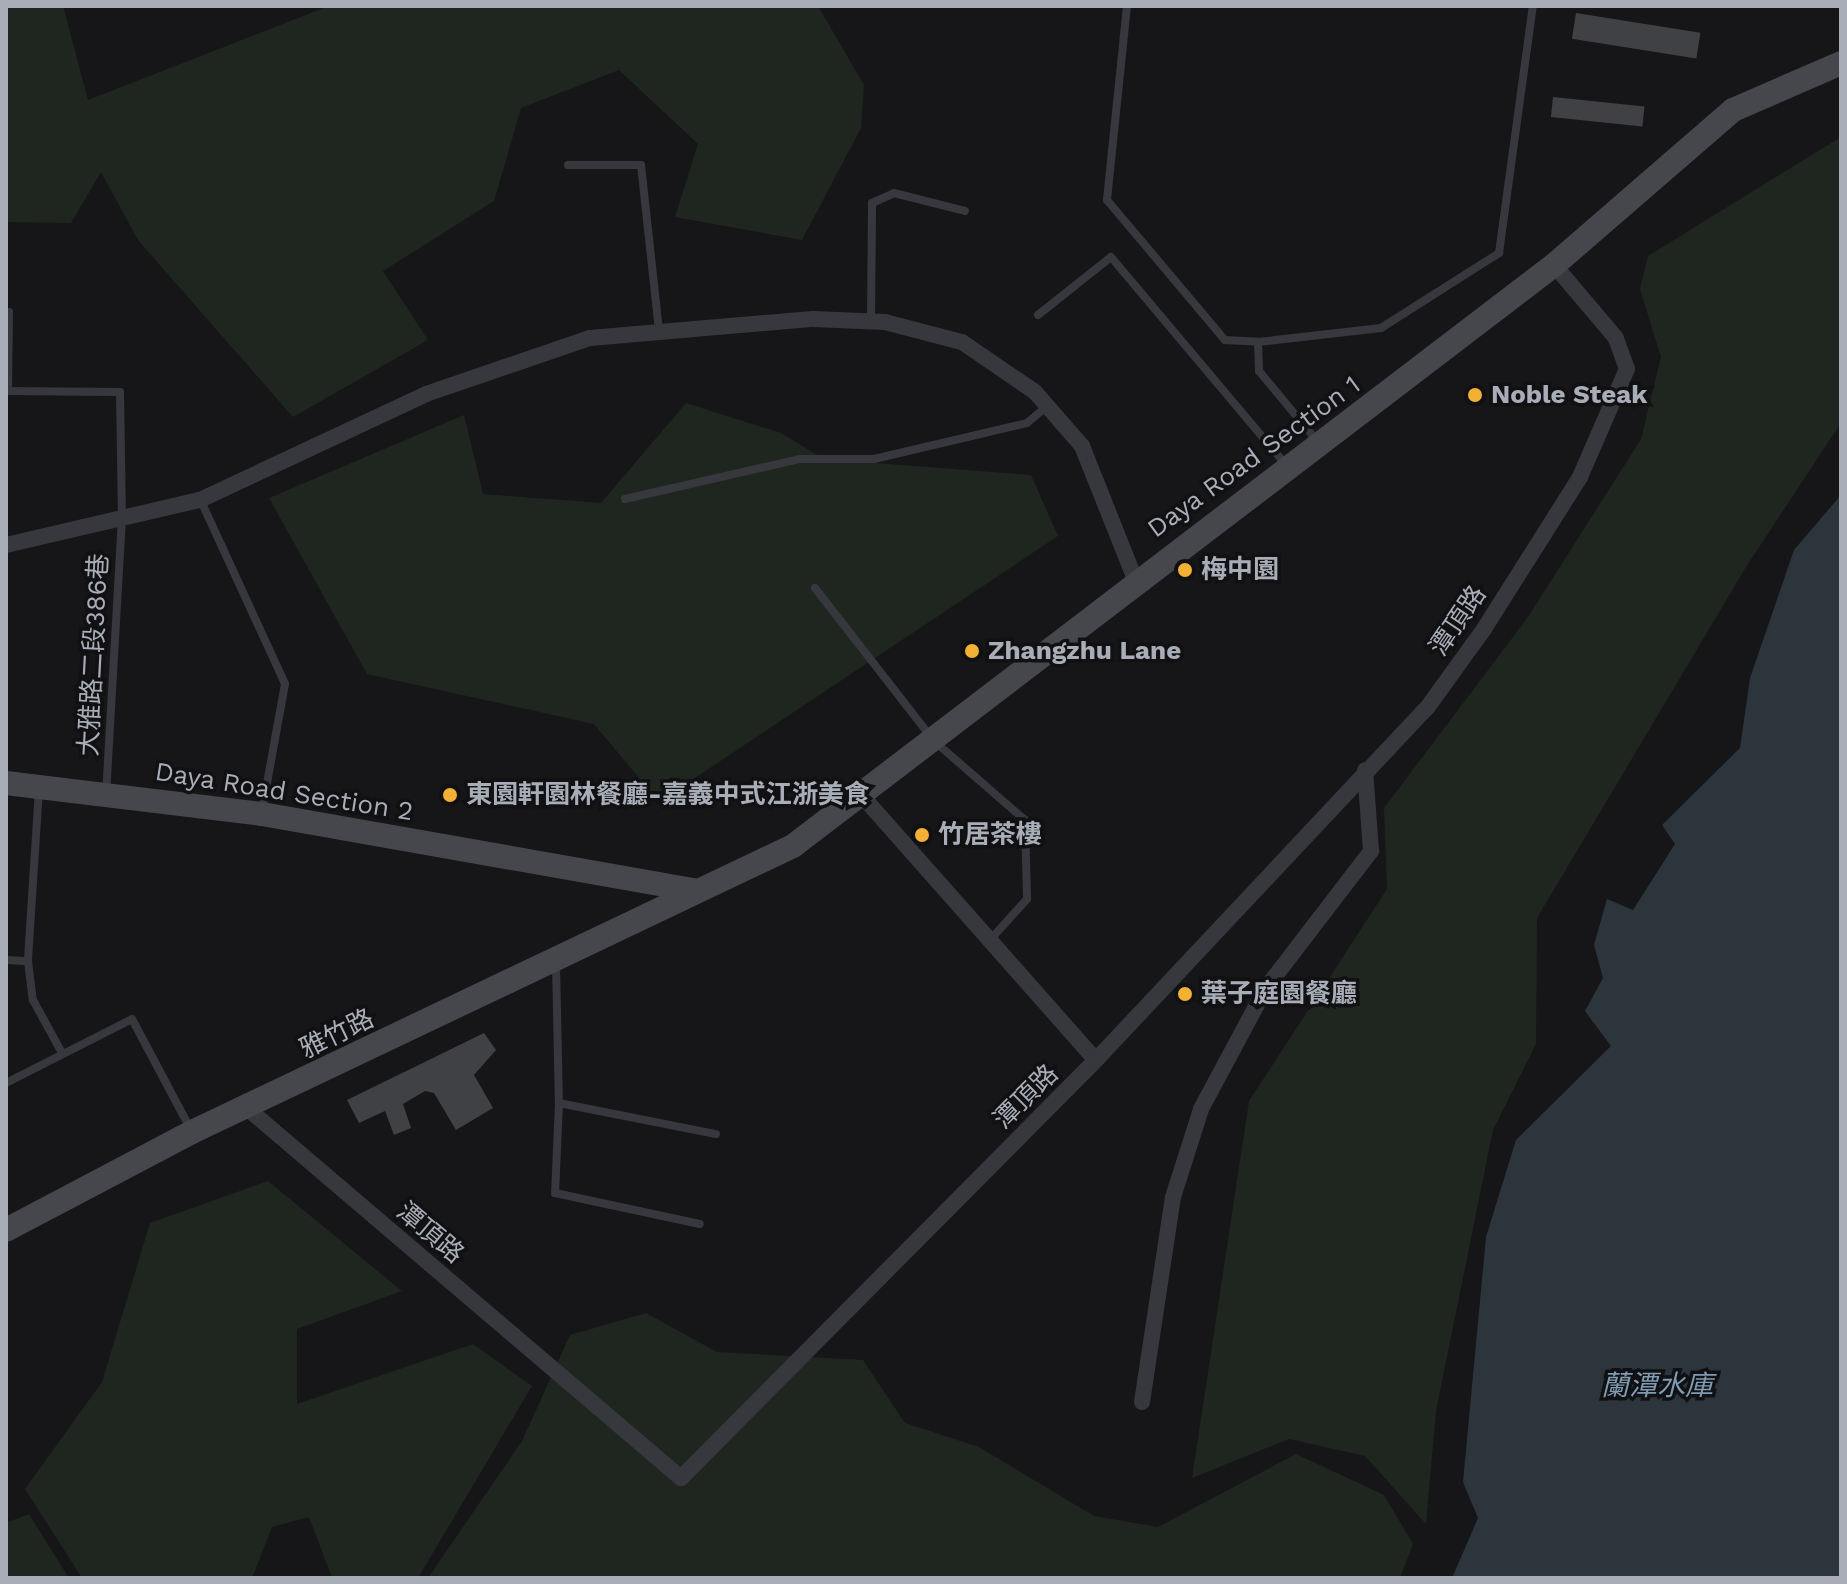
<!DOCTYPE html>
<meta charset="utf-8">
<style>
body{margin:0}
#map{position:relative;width:1847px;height:1584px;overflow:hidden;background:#161618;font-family:"Work Sans","Noto Sans TC",sans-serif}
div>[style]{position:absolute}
.green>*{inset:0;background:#1e261f}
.water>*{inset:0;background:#2c353c}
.building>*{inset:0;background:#404145;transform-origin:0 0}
.lane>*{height:8px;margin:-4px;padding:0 4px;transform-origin:4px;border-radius:4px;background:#37383d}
.street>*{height:16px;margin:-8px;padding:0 8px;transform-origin:8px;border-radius:8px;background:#37383d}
.secondary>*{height:24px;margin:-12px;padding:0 12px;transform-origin:12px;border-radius:12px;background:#45474d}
.dots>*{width:22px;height:22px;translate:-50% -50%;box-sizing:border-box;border:4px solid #111113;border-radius:50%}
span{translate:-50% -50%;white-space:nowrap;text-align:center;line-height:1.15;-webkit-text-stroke:7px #111113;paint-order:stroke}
.poi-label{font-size:26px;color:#a8adb8;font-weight:700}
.left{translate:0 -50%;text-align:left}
.street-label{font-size:26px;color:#a8adb8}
.water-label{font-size:28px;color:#7f9bb3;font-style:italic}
.frame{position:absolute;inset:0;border:8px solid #a8adb8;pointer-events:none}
</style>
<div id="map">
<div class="green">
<div style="clip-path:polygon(6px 6px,63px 6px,88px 100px,329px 6px,818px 6px,864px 85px,861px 128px,802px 240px,675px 217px,698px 144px,619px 70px,521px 108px,494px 201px,383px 271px,428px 340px,293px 417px,138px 240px,101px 172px,71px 223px,6px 222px)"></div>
<div style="clip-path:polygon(1841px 137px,1841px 423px,1746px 567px,1537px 918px,1536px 1044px,1493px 1130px,1436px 1411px,1426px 1524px,1365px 1456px,1289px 1439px,1192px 1478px,1249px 1101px,1387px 889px,1384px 808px,1528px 617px,1641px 439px,1661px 357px,1640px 289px,1648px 256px)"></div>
<div style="clip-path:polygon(686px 403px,781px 433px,824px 459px,1031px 475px,1058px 536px,659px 802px,594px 724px,367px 674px,269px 498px,464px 415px,483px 494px,601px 503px)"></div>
<div style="clip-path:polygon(268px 1181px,402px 1291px,297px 1329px,297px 1404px,473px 1344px,532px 1386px,418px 1578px,332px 1578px,309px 1517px,272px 1527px,252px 1578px,82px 1578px,25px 1489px,102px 1382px,150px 1223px)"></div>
<div style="clip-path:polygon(646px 1313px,717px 1352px,863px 1360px,905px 1423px,979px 1447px,1094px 1516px,1158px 1527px,1296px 1454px,1384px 1495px,1413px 1544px,1400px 1578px,428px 1578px,522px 1441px,570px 1335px)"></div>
<div style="clip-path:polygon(29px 1514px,69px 1578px,6px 1578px,6px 1523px)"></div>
</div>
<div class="water">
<div style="clip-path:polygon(1841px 495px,1841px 1578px,1452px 1578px,1478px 1518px,1463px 1482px,1486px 1237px,1516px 1140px,1611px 1046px,1585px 1011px,1603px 978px,1594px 945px,1607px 899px,1633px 910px,1675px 844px,1662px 825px,1740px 748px,1750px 678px,1794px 550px)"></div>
</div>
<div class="building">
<div style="left:1576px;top:13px;width:126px;height:26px;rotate:9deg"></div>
<div style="left:1553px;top:97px;width:92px;height:20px;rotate:6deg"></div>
<div style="clip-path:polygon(484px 1033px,496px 1050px,474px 1075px,493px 1108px,456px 1130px,434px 1093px,425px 1091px,403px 1104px,411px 1128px,394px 1135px,385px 1111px,359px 1123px,347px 1100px)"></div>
</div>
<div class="lane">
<div style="left:1127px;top:6px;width:195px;rotate:95.9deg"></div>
<div style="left:1107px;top:200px;width:183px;rotate:49.9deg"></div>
<div style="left:1225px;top:340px;width:33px;rotate:3deg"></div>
<div style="left:1258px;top:342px;width:124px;rotate:-6.5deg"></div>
<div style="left:1381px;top:328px;width:140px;rotate:-32.4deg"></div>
<div style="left:1499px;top:253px;width:249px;rotate:-82.2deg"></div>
<div style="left:568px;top:165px;width:73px"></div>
<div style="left:641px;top:165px;width:167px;rotate:83.8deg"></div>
<div style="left:1038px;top:315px;width:93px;rotate:-38.5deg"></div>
<div style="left:1111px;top:257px;width:273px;rotate:49.9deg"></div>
<div style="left:871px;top:321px;width:118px;rotate:-89.5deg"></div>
<div style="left:872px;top:203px;width:24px;rotate:-24deg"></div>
<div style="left:894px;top:193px;width:73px;rotate:14.2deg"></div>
<div style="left:1258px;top:342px;width:29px;rotate:88deg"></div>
<div style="left:1259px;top:371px;width:92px;rotate:50.3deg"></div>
<div style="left:6px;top:391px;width:114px;rotate:0.5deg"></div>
<div style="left:120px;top:392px;width:126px;rotate:89.1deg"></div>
<div style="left:122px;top:518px;width:274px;rotate:93.3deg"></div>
<div style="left:8px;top:391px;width:79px;rotate:-89.3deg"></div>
<div style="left:625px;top:499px;width:179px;rotate:-12.9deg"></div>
<div style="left:799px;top:459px;width:75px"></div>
<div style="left:874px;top:459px;width:157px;rotate:-13.2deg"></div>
<div style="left:1027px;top:423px;width:26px;rotate:-40deg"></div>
<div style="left:201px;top:501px;width:201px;rotate:65.3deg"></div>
<div style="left:285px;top:684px;width:128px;rotate:100.3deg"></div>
<div style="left:815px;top:588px;width:194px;rotate:52.1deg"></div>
<div style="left:934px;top:741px;width:121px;rotate:41deg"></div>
<div style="left:1025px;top:820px;width:79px;rotate:88.5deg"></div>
<div style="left:1027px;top:899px;width:55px;rotate:132.1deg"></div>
<div style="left:39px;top:789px;width:172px;rotate:93.7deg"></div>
<div style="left:28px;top:961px;width:39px;rotate:83deg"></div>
<div style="left:33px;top:1000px;width:60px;rotate:61.3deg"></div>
<div style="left:6px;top:960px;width:22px;rotate:3deg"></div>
<div style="left:556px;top:964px;width:139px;rotate:88.8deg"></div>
<div style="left:559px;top:1103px;width:160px;rotate:11.2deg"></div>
<div style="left:6px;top:1083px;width:141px;rotate:-26.9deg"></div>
<div style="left:132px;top:1019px;width:126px;rotate:62deg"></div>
<div style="left:559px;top:1103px;width:90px;rotate:92.5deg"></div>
<div style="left:555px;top:1193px;width:148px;rotate:12.1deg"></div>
</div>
<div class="street">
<div style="left:6px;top:545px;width:199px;rotate:-13.1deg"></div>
<div style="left:200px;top:500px;width:250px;rotate:-25.1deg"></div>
<div style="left:426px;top:394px;width:173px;rotate:-18.9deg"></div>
<div style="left:590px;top:338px;width:224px;rotate:-4.9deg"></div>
<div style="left:813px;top:319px;width:72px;rotate:2.4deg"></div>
<div style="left:885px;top:322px;width:80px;rotate:14.6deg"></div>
<div style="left:962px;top:342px;width:88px;rotate:34.4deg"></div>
<div style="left:1035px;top:392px;width:72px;rotate:49deg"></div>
<div style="left:1082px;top:446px;width:146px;rotate:68.3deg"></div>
<div style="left:863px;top:797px;width:351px;rotate:48.5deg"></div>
<div style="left:248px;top:1109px;width:569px;rotate:40.44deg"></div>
<div style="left:681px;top:1478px;width:589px;rotate:-45.21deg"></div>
<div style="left:1096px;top:1060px;width:483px;rotate:-46.8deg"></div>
<div style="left:1427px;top:708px;width:97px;rotate:-54.2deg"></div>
<div style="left:1484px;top:629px;width:180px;rotate:-57.7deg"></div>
<div style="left:1580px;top:477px;width:118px;rotate:-66.5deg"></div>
<div style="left:1627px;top:369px;width:33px;rotate:-110deg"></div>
<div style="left:1616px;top:338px;width:96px;rotate:-130.3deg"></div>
<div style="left:1142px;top:1402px;width:207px;rotate:-81.4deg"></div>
<div style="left:1173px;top:1197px;width:92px;rotate:-72.3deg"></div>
<div style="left:1201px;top:1109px;width:137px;rotate:-61.8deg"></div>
<div style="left:1266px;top:988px;width:173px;rotate:-52.5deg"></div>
<div style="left:1371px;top:851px;width:81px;rotate:-94.2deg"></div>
</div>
<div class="secondary">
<div style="left:6px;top:783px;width:258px;rotate:6.9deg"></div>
<div style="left:262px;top:814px;width:439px;rotate:10deg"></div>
<div style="left:6px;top:1230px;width:210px;rotate:-27.8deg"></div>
<div style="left:192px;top:1132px;width:666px;rotate:-25.45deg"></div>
<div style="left:793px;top:846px;width:957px;rotate:-37.36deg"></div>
<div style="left:1554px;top:265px;width:237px;rotate:-40.9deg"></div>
<div style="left:1733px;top:110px;width:118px;rotate:-23.5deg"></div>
</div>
<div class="dots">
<div style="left:1475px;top:395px;background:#f2b134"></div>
<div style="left:1185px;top:570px;background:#f2b134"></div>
<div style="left:972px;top:651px;background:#f2b134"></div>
<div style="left:450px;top:795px;background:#f2b134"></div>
<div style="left:922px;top:835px;background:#f2b134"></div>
<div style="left:1185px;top:994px;background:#f2b134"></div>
</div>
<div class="poi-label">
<span class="left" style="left:1491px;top:395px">Noble Steak</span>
<span class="left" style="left:1201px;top:570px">梅中園</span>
<span class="left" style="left:988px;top:651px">Zhangzhu Lane</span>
<span class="left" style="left:466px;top:795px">東園軒園林餐廳-嘉義中式江浙美食</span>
<span class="left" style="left:938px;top:835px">竹居茶樓</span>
<span class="left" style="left:1201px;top:994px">葉子庭園餐廳</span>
</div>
<div class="street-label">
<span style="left:1254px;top:457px;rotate:-36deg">Daya Road Section 1</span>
<span style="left:1458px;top:621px;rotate:-56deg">潭頂路</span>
<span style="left:94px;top:655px;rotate:-87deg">大雅路二段386巷</span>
<span style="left:284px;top:792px;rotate:9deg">Daya Road Section 2</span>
<span style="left:337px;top:1034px;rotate:-26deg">雅竹路</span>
<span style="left:1026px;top:1097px;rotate:-45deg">潭頂路</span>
<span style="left:430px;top:1233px;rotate:40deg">潭頂路</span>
</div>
<div class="water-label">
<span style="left:1657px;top:1386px">蘭潭水庫</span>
</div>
<div class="frame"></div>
</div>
